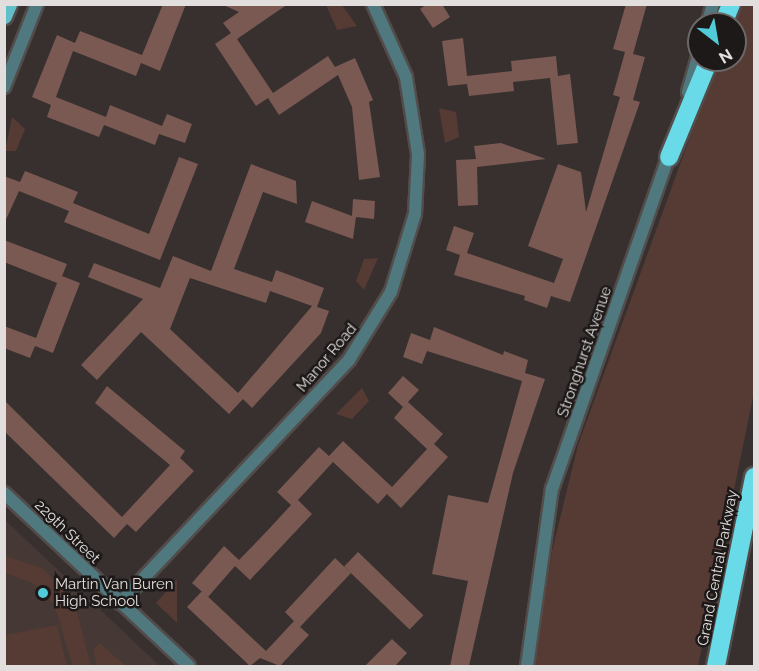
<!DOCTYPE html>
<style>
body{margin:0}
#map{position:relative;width:759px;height:671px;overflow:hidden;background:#37302f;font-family:Raleway,sans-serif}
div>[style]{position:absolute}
.built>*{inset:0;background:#453835}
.green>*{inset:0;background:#563a34}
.building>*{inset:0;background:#795951;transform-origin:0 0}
.roads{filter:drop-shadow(2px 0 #524c4b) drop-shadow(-2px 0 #524c4b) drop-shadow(0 2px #524c4b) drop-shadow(0 -2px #524c4b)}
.minor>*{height:12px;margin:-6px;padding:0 6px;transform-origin:6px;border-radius:6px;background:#4f797e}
.primary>*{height:15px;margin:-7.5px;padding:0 7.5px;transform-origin:7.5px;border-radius:7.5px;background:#62bfca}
.motorway>*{height:18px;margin:-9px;padding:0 9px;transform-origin:9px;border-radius:9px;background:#68dae8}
.dots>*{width:16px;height:16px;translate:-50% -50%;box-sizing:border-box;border:3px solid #1c1918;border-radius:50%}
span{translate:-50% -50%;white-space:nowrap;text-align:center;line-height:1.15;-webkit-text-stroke:5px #1c1918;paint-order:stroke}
.street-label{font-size:15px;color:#e2dedd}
.poi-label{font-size:15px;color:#e2dedd}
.left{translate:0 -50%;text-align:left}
.frame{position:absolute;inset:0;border:6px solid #e2dedd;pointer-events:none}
.north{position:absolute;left:687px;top:12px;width:60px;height:60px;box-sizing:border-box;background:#1c1918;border:2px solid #6b6867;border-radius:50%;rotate:149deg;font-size:16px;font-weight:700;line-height:24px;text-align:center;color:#e2dedd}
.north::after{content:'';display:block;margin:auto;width:21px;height:27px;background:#52cbd9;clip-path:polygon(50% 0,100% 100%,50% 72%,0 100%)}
</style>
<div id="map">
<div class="built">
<div style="clip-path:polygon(5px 520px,160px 666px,5px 666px)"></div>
</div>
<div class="green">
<div style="clip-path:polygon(326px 5px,342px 5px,357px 26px,337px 30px)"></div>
<div style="clip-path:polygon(737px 5px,754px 5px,754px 392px,698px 666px,533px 666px,552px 551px,578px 445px,718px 60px,735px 60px,735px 24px,730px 24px)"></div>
<div style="clip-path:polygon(439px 108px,456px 112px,459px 137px,445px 143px)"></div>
<div style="clip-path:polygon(12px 117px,25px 129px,16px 151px,5px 151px)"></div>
<div style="clip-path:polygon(378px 258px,364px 290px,356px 281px,364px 259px)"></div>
<div style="clip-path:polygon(362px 388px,369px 401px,352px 419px,336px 414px)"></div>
<div style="clip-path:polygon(5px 556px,42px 568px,65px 589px,76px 608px,91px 666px,73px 666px,54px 604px,33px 583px,5px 573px)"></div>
<div style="clip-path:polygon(177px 579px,177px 623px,156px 603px)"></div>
<div style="clip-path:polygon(57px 625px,67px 666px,5px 666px,5px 635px)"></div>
<div style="clip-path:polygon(100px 643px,126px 666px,97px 666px,93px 650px)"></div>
</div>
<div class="building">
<div style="clip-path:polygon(163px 4px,186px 4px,160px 71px,141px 63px,136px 76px,73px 51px,56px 97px,106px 117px,110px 105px,162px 126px,167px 114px,192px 124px,185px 143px,159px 134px,155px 145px,104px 125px,99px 137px,47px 117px,51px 105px,32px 97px,57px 35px,75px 43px,80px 31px,142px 55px)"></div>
<div style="clip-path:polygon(221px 4px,288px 4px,237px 39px,273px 93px,328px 56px,335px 67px,355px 58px,373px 100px,369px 102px,380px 177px,359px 180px,352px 107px,338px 75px,279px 115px,268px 98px,256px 106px,215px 44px,231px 33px,223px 23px,239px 12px)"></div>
<div style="clip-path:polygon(427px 4px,442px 4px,450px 17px,433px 28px,420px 9px)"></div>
<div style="clip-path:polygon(626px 4px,647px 4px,633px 54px,645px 57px,633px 100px,640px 102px,570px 302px,551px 296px,547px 308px,524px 300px,525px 296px,454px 275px,460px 255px,446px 250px,454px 226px,474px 233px,467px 253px,554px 283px,563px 259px,528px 246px,558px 164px,581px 172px,586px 212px,620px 97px,613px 95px,625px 52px,613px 49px)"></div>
<div style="clip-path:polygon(463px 38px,467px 76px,512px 71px,511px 61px,556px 56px,558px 76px,570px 74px,578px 143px,557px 145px,550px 78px,513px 82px,514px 91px,469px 96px,467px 84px,448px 86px,442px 41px)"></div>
<div style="clip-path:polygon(501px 143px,546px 159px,477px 167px,478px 205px,458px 206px,456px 160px,476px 159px,474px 146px)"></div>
<div style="clip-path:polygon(179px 157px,198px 164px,160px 260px,64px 222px,69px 211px,19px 191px,4px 224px,4px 176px,20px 182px,25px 171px,78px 192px,73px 203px,149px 234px)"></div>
<div style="clip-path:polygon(evenodd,251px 164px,296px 181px,297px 204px,263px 192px,234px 269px,272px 282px,276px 270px,324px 288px,317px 307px,329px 311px,321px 333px,252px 408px,243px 399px,229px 414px,141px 332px,97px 380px,81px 365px,143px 299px,88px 277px,94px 263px,160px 288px,173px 256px,211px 271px,251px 164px,190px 278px,266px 303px,270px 291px,312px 306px,238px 393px,170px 329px,190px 278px)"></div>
<div style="clip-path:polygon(353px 199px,375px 201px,374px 219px,356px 217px,353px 239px,305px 222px,312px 201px,352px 216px)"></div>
<div style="clip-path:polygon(4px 240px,67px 264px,62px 276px,80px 283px,53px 353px,35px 346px,30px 358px,4px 348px,4px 326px,36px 338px,57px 283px,4px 262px)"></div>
<div style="clip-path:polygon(434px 327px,503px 355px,504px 351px,528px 360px,525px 373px,545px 379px,513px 473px,469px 666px,450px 666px,468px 581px,432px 574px,448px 495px,488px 503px,522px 381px,427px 351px,422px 364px,403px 357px,411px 333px,430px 340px)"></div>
<div style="clip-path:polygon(403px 376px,419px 390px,408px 402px,443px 434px,434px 444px,448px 457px,401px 508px,387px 494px,378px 504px,333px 462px,298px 500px,312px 514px,250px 580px,235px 566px,208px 597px,192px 583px,224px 546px,239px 560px,268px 530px,291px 505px,277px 492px,319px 447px,329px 456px,343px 441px,392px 487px,427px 449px,394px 418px,403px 407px,388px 393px)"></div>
<div style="clip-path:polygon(107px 386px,185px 451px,180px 458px,194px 471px,136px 532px,127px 524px,114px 538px,4px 431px,4px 400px,122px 517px,170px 465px,95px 403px)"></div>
<div style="left:358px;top:552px;width:91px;height:20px;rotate:44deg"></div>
<div style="clip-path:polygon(335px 558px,351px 573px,300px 627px,309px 635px,280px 666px,260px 658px,250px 666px,187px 607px,202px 591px,266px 651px,294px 621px,285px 612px)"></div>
<div style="clip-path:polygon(392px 639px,407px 653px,395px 666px,365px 666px)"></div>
</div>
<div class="roads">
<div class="minor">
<div style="left:707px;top:24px;width:21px;rotate:-73deg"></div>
<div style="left:4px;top:87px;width:89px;rotate:-68.3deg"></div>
<div style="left:688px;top:92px;width:41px;rotate:-74.2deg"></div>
<div style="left:4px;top:493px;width:253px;rotate:43.1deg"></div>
<div style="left:120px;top:603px;width:334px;rotate:-46.7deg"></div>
<div style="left:349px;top:360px;width:80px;rotate:-58.3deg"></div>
<div style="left:391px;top:292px;width:82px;rotate:-72.9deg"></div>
<div style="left:415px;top:214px;width:60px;rotate:-87.1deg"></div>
<div style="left:418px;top:154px;width:78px;rotate:-98.9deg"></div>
<div style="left:406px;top:77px;width:80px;rotate:-114.3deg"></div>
<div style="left:527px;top:666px;width:179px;rotate:-82deg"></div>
<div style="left:552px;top:489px;width:357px;rotate:-70.7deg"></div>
</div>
<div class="primary">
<div style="left:4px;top:16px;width:13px;rotate:-67deg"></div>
</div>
<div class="motorway">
<div style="left:723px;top:24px;width:22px;rotate:-68deg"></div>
<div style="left:669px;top:157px;width:105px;rotate:-67.6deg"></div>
<div style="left:716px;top:666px;width:193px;rotate:-78.6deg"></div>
</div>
</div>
<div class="dots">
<div style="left:43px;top:593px;background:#52cbd9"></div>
</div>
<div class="street-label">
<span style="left:585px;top:352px;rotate:-71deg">Stronghurst Avenue</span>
<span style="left:327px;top:358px;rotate:-50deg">Manor Road</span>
<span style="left:67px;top:532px;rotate:44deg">229th Street</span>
<span style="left:718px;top:568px;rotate:-79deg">Grand Central Parkway</span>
</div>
<div class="poi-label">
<span class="left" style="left:55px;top:593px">Martin Van Buren<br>High School</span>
</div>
<div class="frame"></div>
<div class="north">N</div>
</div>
